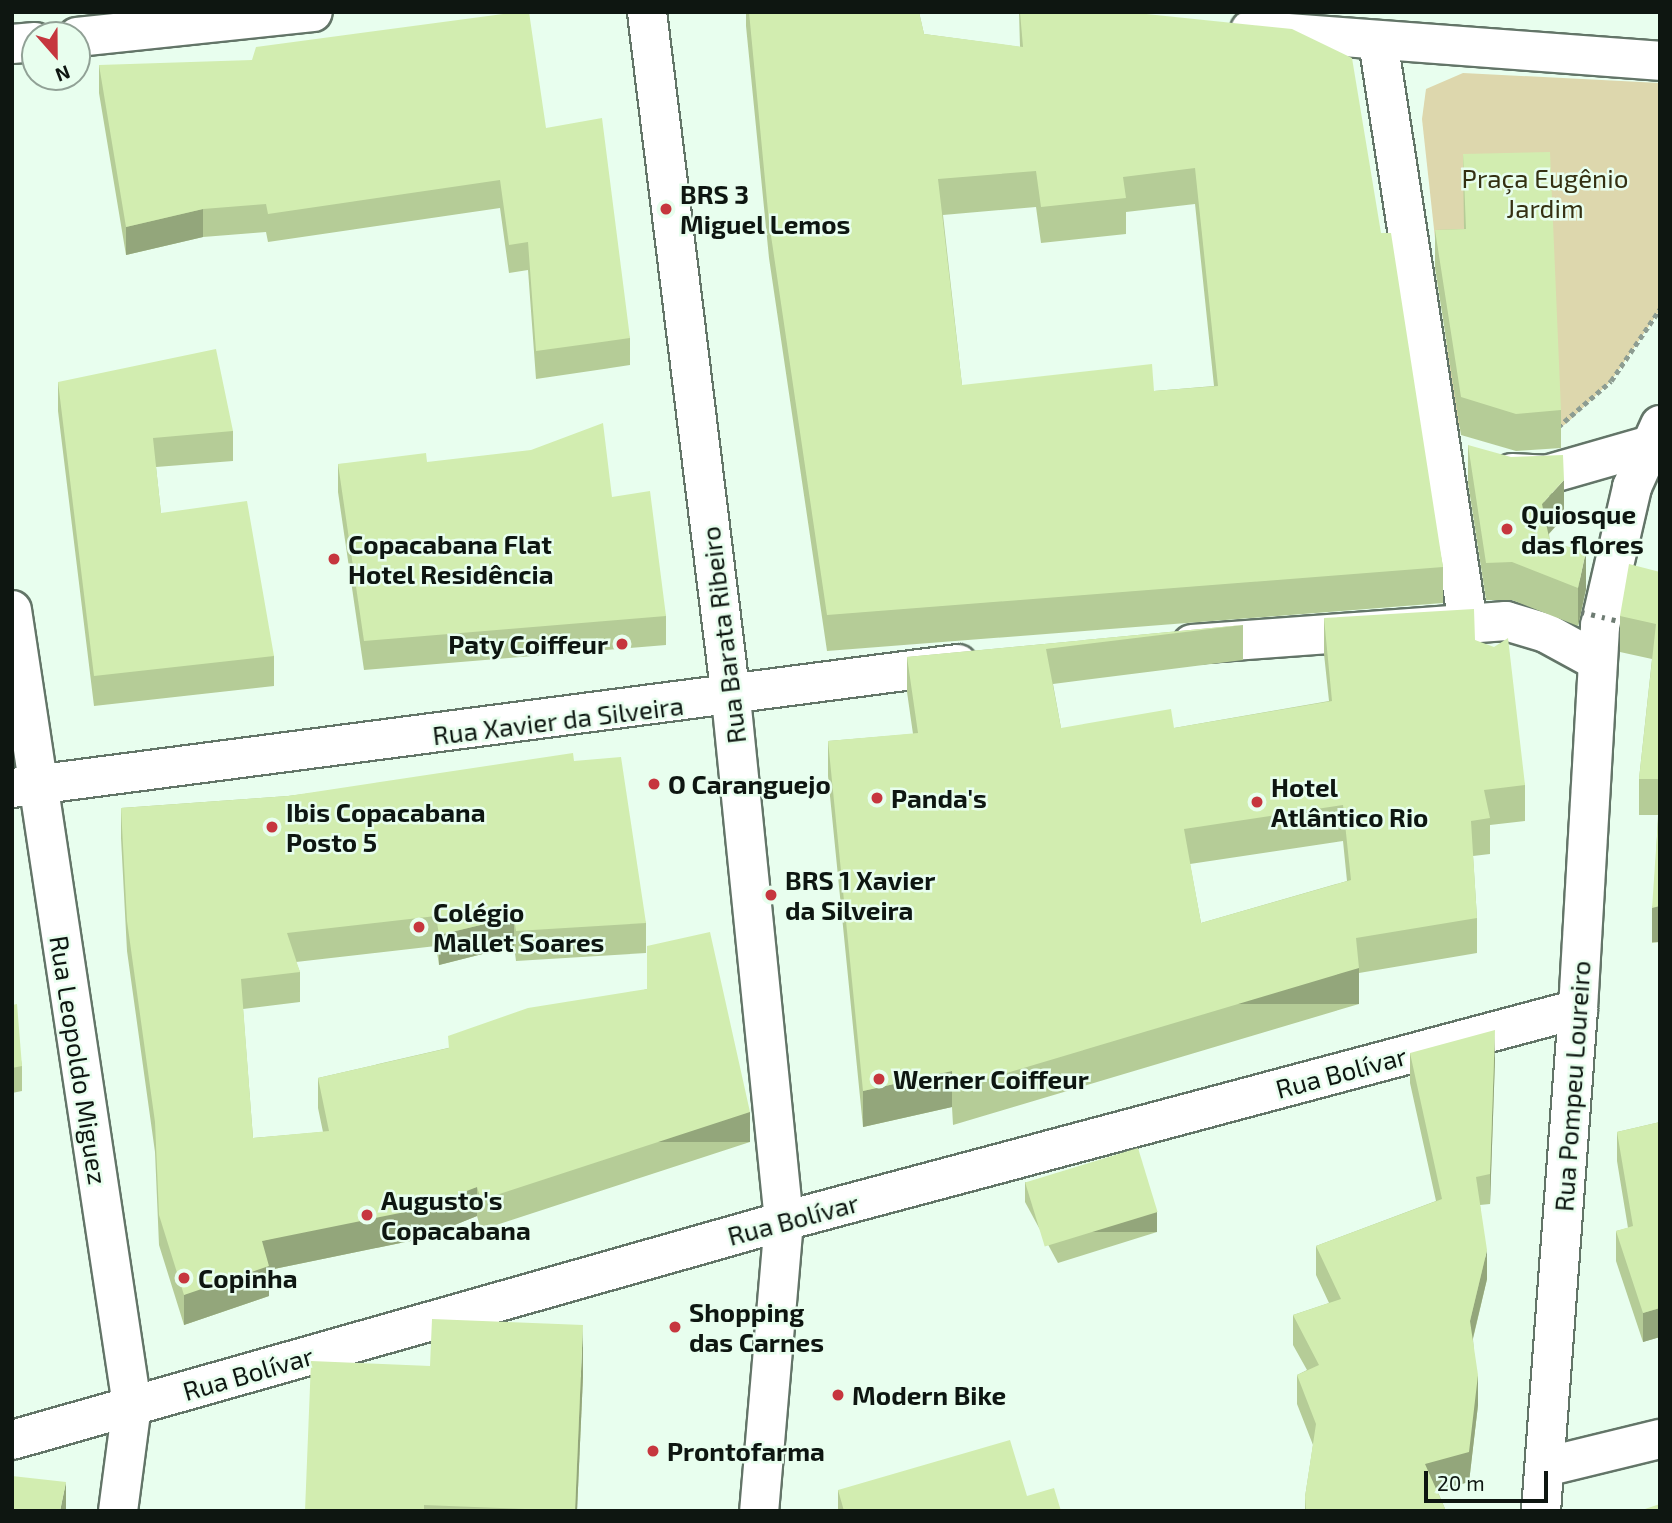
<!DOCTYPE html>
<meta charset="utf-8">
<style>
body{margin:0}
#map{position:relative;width:1672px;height:1523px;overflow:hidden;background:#e8feee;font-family:"Exo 2",sans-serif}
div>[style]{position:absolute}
.green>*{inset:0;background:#ddd7ad}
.path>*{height:4.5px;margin-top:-2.25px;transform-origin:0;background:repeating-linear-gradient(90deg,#8d9d92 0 5px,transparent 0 8.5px)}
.roads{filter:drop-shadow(2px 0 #637568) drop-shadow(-2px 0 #637568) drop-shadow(0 2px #637568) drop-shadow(0 -2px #637568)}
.minor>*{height:38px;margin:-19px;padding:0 19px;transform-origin:19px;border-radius:19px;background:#fff}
.major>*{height:38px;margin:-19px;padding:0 19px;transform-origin:19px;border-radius:19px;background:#fff}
.rail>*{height:5px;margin-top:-2.5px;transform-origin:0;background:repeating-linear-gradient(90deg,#6d7b72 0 3.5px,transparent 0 10.5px)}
.wall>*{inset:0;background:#b5cc97}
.shaded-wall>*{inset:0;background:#93a67b;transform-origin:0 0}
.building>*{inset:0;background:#d2edb0;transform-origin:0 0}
.dots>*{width:19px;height:19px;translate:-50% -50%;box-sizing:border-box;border:4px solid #e8feee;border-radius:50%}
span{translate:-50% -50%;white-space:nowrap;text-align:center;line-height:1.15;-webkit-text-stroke:5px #e8feee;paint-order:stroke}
.park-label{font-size:26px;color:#343012}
.poi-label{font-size:26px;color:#0e1611;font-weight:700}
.left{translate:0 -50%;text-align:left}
.right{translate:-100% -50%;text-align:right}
.street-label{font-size:26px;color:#0e1611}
.frame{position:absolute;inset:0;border:14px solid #0e1611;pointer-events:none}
.north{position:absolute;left:21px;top:21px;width:70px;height:70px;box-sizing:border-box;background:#e8feee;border:2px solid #91a196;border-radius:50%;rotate:159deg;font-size:19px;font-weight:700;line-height:28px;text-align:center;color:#0e1611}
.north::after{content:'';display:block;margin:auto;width:24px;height:32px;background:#c6363e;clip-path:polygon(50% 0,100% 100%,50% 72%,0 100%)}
.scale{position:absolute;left:1424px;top:1471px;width:124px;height:32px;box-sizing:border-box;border:4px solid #0e1611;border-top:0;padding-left:9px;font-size:21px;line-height:24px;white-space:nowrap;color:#0e1611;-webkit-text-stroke:5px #e8feee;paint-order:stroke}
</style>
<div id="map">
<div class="green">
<div style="clip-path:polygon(1463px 73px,1660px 83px,1660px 310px,1611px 381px,1567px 423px,1551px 434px,1504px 444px,1462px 434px,1454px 412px,1422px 119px,1426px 89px)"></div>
</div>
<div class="path">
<div style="left:1558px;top:427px;width:70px;rotate:-41deg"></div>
<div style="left:1611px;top:381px;width:87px;rotate:-55.8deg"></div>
</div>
<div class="roads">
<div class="minor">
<div style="left:1378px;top:41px;width:590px;rotate:81.22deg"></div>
<div style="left:1512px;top:473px;width:34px;rotate:3deg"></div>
<div style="left:1546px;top:475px;width:105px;rotate:-16deg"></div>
<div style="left:12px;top:610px;width:804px;rotate:81.42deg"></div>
<div style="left:132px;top:1405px;width:107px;rotate:97.5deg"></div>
<div style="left:1192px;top:644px;width:315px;rotate:-4.2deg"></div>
<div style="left:1506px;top:621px;width:42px;rotate:16.7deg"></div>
<div style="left:1546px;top:633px;width:58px;rotate:28.8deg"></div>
<div style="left:12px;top:788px;width:954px;rotate:-7.47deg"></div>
<div style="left:1545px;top:1467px;width:118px;rotate:-13.7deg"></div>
<div style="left:1541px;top:1511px;width:503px;rotate:-85.78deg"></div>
</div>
<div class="major">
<div style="left:647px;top:12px;width:691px;rotate:83.02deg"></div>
<div style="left:731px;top:698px;width:526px;rotate:84.21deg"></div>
<div style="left:784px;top:1221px;width:291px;rotate:94.9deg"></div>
<div style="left:1250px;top:30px;width:411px;rotate:4.3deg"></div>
<div style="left:77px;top:37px;width:237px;rotate:-6deg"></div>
<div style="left:12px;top:44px;width:23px;rotate:-5deg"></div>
<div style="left:12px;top:1440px;width:802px;rotate:-15.84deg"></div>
<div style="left:784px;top:1221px;width:822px;rotate:-14.95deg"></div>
<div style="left:1578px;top:1009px;width:384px;rotate:-86.7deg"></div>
<div style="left:1600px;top:626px;width:143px;rotate:-77deg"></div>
<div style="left:1632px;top:487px;width:68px;rotate:-65.7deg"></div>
</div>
</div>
<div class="rail">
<div style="left:1561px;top:607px;width:102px;rotate:13.6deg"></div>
</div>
<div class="wall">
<div style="clip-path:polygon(evenodd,746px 12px,919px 12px,924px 34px,1020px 47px,1019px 12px,1127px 12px,1381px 233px,1443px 567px,1443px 603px,827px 651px,769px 258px,746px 26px,746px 12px,1195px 204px,1214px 386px,1154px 391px,962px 385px,943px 215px,1036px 207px,1041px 243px,1126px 234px,1126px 212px,1195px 204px)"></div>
<div style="clip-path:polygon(99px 65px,546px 128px,630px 338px,630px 365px,536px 379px,528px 270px,509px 273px,500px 208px,268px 242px,266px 232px,203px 237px,126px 255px,99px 93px)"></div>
<div style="clip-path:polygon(1463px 154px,1561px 410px,1561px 448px,1516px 451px,1461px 435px,1435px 268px,1435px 230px,1464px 229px)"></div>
<div style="clip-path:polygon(58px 382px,233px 431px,233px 461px,156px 467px,161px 513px,274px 656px,274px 686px,94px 706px,58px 411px)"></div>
<div style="clip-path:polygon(1468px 445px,1564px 517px,1549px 534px,1550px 542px,1586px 589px,1578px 626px,1512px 600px,1486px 600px,1468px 483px)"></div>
<div style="clip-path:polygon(427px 462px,612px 497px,666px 616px,666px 645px,364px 670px,338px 492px,338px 464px)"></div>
<div style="clip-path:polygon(1660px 572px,1660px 942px,1652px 943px,1658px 815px,1639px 815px,1639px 779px,1652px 659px,1620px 652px,1620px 616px)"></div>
<div style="clip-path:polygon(evenodd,1324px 618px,1475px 640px,1525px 785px,1525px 821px,1490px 825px,1490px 854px,1473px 856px,1477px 918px,1477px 953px,1359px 973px,1359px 1004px,953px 1125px,952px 1107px,863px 1127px,828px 776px,828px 741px,913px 734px,907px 692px,907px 657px,1243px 625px,1243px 660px,1053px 684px,1061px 728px,1174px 728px,1329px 701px,1324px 654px,1324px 618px,1343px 841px,1347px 881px,1201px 923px,1190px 864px,1343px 841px)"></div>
<div style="clip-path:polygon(574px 761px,646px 923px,646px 953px,516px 961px,514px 946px,439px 965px,436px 946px,296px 962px,300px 972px,300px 1002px,243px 1009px,253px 1138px,323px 1132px,318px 1108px,318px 1078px,448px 1048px,647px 989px,647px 946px,750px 1142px,481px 1230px,477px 1216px,420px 1239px,269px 1270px,269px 1296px,184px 1325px,159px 1245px,155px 1152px,127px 951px,121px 838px,121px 808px,288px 796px)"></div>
<div style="clip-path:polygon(12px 1005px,22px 1066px,22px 1091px,12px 1093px)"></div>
<div style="clip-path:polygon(1410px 1053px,1495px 1059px,1490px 1204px,1480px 1205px,1487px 1279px,1473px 1339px,1478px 1405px,1469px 1482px,1437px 1490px,1446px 1511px,1305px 1511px,1305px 1497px,1313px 1445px,1297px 1404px,1297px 1375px,1307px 1370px,1293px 1345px,1293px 1315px,1329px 1303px,1316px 1275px,1316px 1246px,1436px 1201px,1410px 1083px)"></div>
<div style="clip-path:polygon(1660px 1122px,1660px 1337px,1643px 1342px,1616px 1261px,1616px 1231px,1628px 1228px,1617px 1161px,1617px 1132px)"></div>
<div style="clip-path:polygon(1025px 1182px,1157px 1232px,1058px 1263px,1025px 1202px)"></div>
<div style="clip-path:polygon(583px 1376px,577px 1511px,305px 1511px)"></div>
<div style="clip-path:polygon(838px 1490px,1061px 1511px,838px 1511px)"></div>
</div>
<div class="shaded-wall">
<div style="clip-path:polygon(203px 209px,203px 237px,126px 255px,126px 227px)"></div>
<div style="clip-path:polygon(1564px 480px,1564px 517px,1542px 541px,1542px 504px)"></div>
<div style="clip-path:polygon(1586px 551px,1586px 589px,1578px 626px,1578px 588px)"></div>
<div style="left:1660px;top:906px;width:36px;height:8px;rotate:90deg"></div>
<div style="clip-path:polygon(514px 917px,514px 946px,439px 965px,439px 935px)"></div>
<div style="left:1359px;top:968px;width:36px;height:424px;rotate:90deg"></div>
<div style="clip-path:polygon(1495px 1030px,1495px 1059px,1490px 1204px,1490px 1174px)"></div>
<div style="clip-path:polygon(952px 1071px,952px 1107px,863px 1127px,863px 1091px)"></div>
<div style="left:750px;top:1112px;width:30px;height:283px;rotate:90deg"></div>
<div style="clip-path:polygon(477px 1187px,477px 1216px,420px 1239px,269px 1270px,269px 1296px,184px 1325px,184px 1295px,262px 1241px)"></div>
<div style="left:1157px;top:1212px;width:20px;height:104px;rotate:90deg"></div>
<div style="clip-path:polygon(1487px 1250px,1487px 1279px,1470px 1350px,1470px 1321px)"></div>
<div style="clip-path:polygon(1660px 1308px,1660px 1337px,1643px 1342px,1643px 1313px)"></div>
<div style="clip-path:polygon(583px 1325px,583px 1376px,577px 1511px,575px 1511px)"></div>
<div style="clip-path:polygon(1478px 1375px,1478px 1405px,1469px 1482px,1425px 1494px,1425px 1464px)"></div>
<div style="clip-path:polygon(66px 1482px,66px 1511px,60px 1511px)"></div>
</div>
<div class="building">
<div style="clip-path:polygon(518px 12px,529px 12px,546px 128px,602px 118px,630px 338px,536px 351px,528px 242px,509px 245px,500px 180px,268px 214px,266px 204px,203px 209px,126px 227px,99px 65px,252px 60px,256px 47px)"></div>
<div style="clip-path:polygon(evenodd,749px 12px,919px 12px,924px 34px,1023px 47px,1020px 12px,1127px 12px,1292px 29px,1352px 58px,1381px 233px,1391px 233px,1443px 567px,827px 615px,769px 222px,749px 12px,1195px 168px,1218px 386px,1154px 391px,1152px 364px,962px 385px,938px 179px,1036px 171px,1041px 207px,1126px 198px,1123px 177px,1195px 168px)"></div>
<div style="clip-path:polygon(1550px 152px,1561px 410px,1516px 414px,1461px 397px,1435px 230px,1466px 229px,1463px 154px)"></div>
<div style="clip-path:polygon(216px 349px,233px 431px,153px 438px,161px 513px,247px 501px,274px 656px,94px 676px,58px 382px)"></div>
<div style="clip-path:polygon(603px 423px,612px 497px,650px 491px,666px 616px,364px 641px,338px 464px,426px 453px,427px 462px,531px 450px)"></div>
<div style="clip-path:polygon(1468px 445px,1511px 457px,1563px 455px,1564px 480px,1542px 504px,1550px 542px,1586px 551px,1578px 588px,1512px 562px,1486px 563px)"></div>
<div style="clip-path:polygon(1629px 564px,1660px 572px,1660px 779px,1639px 779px,1656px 624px,1620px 616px)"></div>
<div style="clip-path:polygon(evenodd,1474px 609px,1475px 640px,1494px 647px,1508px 638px,1525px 785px,1484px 790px,1490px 818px,1471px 821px,1477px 918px,1356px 938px,1359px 968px,953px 1089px,952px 1071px,863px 1091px,828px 741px,918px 733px,907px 657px,1243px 625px,1046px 649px,1061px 728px,1171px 709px,1174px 728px,1332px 701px,1324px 618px,1474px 609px,1343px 805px,1351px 880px,1201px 923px,1184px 829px,1343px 805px)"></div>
<div style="clip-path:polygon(573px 753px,574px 761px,621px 757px,646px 923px,516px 931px,514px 917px,439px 935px,436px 916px,287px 933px,300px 972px,241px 979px,253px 1138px,329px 1131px,318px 1078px,449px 1048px,448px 1036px,528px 1008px,647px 989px,647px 946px,710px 932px,750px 1112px,481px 1200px,477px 1187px,420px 1209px,262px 1241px,269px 1266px,184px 1295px,159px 1215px,155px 1122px,127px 921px,121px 808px,288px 796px)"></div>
<div style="clip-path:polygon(1660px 792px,1660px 906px,1652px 908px)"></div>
<div style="clip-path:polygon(17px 1004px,22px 1066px,12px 1068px,12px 1005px)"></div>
<div style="clip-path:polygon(1495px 1030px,1490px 1174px,1476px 1177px,1487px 1250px,1470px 1321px,1478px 1375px,1469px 1452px,1425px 1464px,1446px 1511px,1306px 1511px,1305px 1497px,1316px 1424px,1297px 1375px,1319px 1365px,1293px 1315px,1341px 1299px,1316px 1246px,1442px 1199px,1410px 1053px)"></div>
<div style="clip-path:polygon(1660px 1122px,1660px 1308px,1643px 1313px,1616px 1231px,1633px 1226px,1617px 1132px)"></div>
<div style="left:1138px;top:1148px;width:67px;height:118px;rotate:73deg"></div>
<div style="clip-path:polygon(432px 1319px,583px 1325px,575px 1511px,424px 1505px,424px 1511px,305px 1511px,311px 1361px,430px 1366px)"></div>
<div style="clip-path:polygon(1010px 1440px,1027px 1496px,1054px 1488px,1061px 1511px,844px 1511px,838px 1490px)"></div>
<div style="clip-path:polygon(12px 1476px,66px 1482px,60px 1511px,12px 1511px)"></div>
<div style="clip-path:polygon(1660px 1504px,1660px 1511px,1639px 1511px)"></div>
</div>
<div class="dots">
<div style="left:666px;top:209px;background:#c6363e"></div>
<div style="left:1507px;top:529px;background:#c6363e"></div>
<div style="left:334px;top:559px;background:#c6363e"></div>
<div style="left:622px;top:644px;background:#c6363e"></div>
<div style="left:654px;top:784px;background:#c6363e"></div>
<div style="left:877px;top:798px;background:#c6363e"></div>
<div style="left:1257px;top:802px;background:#c6363e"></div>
<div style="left:272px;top:827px;background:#c6363e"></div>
<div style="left:771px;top:895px;background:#c6363e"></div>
<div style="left:419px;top:927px;background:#c6363e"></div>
<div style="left:879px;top:1079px;background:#c6363e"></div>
<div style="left:367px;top:1215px;background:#c6363e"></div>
<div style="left:184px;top:1278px;background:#c6363e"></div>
<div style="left:675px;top:1327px;background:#c6363e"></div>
<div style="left:838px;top:1395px;background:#c6363e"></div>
<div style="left:653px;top:1451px;background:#c6363e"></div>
</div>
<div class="park-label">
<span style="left:1545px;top:193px">Praça Eugênio<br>Jardim</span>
</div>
<div class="poi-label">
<span class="left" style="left:680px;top:209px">BRS 3<br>Miguel Lemos</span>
<span class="left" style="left:1521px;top:529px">Quiosque<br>das flores</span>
<span class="left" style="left:348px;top:559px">Copacabana Flat<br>Hotel Residência</span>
<span class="right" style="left:608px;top:644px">Paty Coiffeur</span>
<span class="left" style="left:668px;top:784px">O Caranguejo</span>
<span class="left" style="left:1271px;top:802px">Hotel<br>Atlântico Rio</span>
<span class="left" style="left:891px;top:798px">Panda's</span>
<span class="left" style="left:286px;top:827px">Ibis Copacabana<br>Posto 5</span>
<span class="left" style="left:785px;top:895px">BRS 1 Xavier<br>da Silveira</span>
<span class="left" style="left:433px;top:927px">Colégio<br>Mallet Soares</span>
<span class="left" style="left:893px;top:1079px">Werner Coiffeur</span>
<span class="left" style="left:381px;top:1215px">Augusto's<br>Copacabana</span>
<span class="left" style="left:198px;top:1278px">Copinha</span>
<span class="left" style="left:689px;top:1327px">Shopping<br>das Carnes</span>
<span class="left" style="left:852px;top:1395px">Modern Bike</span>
<span class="left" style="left:667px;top:1451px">Prontofarma</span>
</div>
<div class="street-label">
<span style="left:723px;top:635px;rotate:-97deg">Rua Barata Ribeiro</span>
<span style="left:558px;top:720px;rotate:-7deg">Rua Xavier da Silveira</span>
<span style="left:79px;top:1060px;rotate:81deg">Rua Leopoldo Miguez</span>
<span style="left:1341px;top:1072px;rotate:-15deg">Rua Bolívar</span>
<span style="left:1572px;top:1086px;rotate:-86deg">Rua Pompeu Loureiro</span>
<span style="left:793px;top:1219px;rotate:-15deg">Rua Bolívar</span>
<span style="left:248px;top:1373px;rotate:-16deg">Rua Bolívar</span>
</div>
<div class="frame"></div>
<div class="north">N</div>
<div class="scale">20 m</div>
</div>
